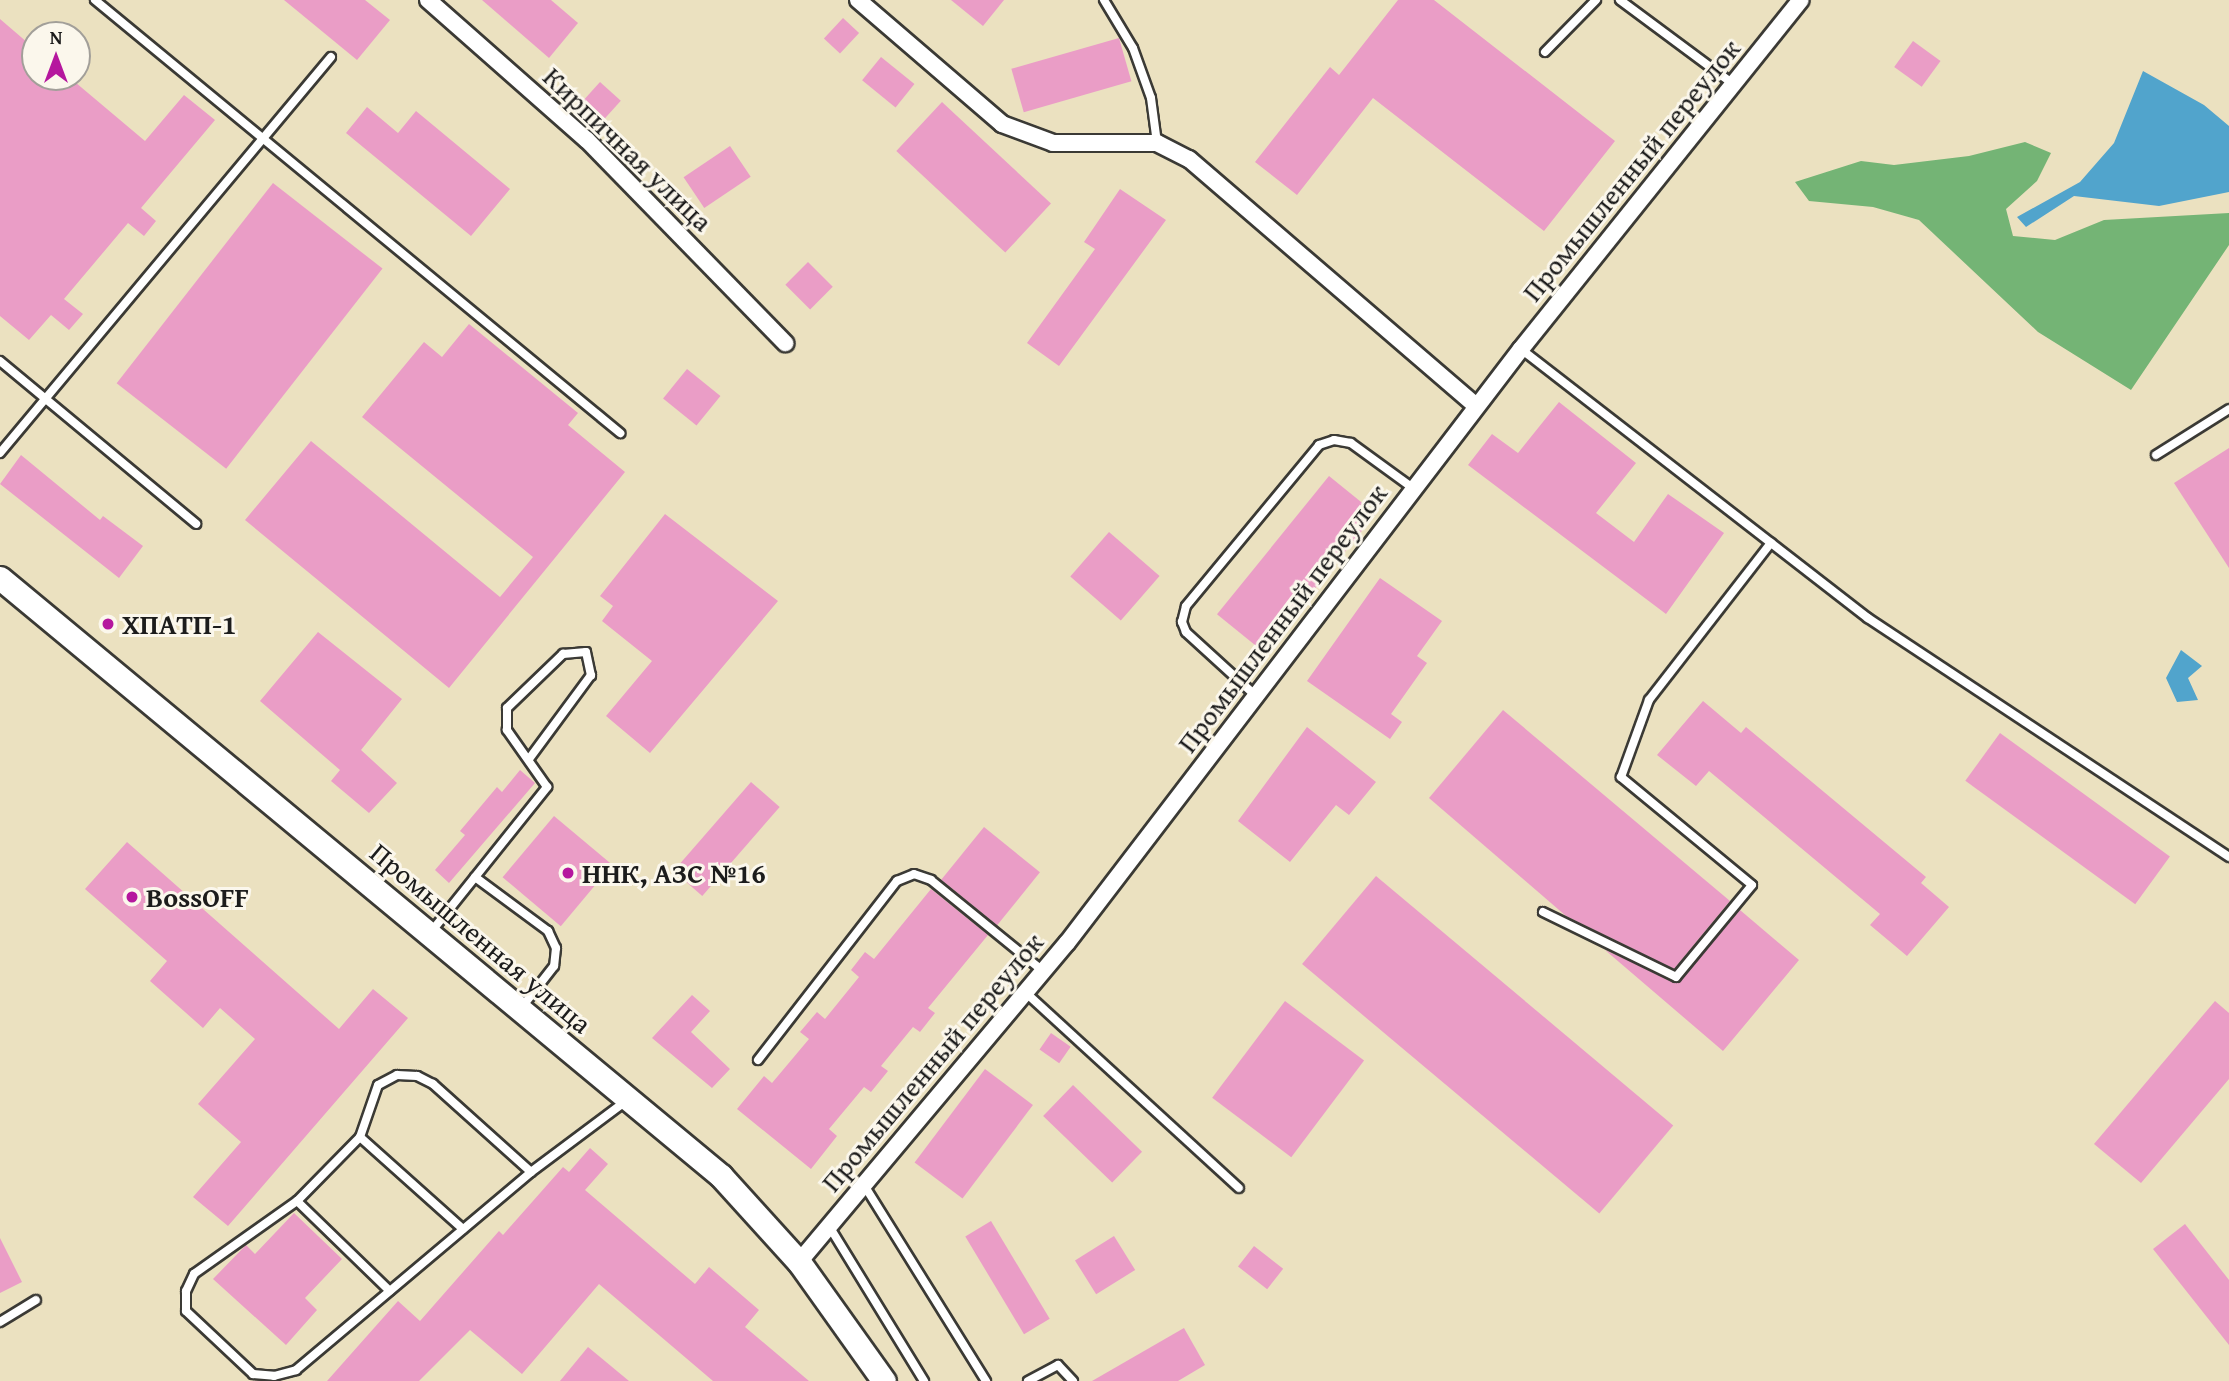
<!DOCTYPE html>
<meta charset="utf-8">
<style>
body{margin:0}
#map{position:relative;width:2229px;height:1381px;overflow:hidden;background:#ebe1c0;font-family:"Gentium Book Plus",serif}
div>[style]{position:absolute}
.forest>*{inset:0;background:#74b475}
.water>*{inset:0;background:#51a4cc}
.building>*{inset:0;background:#ea9dc6;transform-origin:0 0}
.roads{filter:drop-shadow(2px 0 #3b3a35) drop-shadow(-2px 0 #3b3a35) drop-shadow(0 2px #3b3a35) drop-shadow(0 -2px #3b3a35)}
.lane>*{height:8px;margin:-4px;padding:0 4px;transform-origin:4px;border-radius:4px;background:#fff}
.street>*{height:16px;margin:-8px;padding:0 8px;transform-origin:8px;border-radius:8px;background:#fff}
.secondary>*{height:23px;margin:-11.5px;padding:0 11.5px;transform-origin:11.5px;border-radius:11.5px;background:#fff}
.dots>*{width:19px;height:19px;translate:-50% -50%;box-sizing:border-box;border:4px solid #fbf7ec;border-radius:50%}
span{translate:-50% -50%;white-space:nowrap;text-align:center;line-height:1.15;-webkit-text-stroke:6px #fbf7ec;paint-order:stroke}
.street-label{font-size:28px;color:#1c1c1c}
.poi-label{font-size:28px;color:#1c1c1c;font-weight:700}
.left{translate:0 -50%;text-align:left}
.north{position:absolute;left:21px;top:21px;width:70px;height:70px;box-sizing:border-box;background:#fbf7ec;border:2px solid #a29f99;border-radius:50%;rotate:0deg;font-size:19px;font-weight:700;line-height:28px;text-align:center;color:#1c1c1c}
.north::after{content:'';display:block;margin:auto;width:24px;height:32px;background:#b5179e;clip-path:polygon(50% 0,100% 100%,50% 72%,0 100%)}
</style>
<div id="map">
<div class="forest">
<div style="clip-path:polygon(2025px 142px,2051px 153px,2037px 181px,2006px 209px,2013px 236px,2055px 240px,2104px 220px,2229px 213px,2229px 245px,2131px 390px,2038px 332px,1919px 220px,1873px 207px,1809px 201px,1795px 182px,1861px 161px,1894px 165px,1969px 156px)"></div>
</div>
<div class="water">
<div style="clip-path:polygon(2143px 71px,2204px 105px,2229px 126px,2229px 192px,2159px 206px,2074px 196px,2026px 227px,2017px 217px,2080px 182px,2114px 143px)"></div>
<div style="clip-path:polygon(2181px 650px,2202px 666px,2188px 678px,2198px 700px,2177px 702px,2166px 678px)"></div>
</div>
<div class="building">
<div style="clip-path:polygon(284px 0,365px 0,390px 20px,357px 60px)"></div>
<div style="clip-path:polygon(482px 0,551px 0,578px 23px,549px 58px)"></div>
<div style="clip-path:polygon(951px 0,1004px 0,983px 26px)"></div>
<div style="clip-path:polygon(1398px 0,1434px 0,1615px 141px,1544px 231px,1373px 98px,1297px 195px,1255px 162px,1330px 67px,1339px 75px)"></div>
<div style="left:843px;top:18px;width:22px;height:28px;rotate:43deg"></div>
<div style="clip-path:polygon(0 19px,35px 49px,35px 77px,69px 77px,145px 141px,184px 95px,215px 120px,141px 208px,156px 221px,144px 236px,128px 223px,64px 299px,83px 314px,69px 330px,51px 315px,29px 340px,0 316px)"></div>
<div style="left:1119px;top:38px;width:45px;height:112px;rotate:74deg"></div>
<div style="left:1913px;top:41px;width:34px;height:32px;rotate:36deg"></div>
<div style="left:881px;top:57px;width:43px;height:30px;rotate:39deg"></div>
<div style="left:600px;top:82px;width:28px;height:28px;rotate:42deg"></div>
<div style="left:942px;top:102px;width:149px;height:67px;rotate:43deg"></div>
<div style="clip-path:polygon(367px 107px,398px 133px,416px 111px,510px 189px,471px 236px,346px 133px)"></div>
<div style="left:730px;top:146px;width:37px;height:56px;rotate:56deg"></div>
<div style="left:273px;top:183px;width:139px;height:254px;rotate:38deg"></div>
<div style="clip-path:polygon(1120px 189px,1166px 220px,1059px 366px,1027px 343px,1095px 249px,1084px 242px)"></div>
<div style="left:808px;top:262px;width:35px;height:32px;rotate:45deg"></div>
<div style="clip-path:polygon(469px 324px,578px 413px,568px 425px,625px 472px,449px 688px,245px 520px,311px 441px,500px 597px,533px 557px,362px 417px,424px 342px,442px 357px)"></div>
<div style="left:687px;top:369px;width:43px;height:38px;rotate:39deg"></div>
<div style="clip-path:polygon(1559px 402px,1636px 463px,1596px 513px,1634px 542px,1668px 494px,1724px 533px,1666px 614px,1468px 465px,1492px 434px,1518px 453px)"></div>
<div style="clip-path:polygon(2229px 448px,2229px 568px,2174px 483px)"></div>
<div style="clip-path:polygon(21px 455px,100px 520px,103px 516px,143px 546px,119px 578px,0 484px)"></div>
<div style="left:1329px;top:476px;width:60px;height:178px;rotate:39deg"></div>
<div style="clip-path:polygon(665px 514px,778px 601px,650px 753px,606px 716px,652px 661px,602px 621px,613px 606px,600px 596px)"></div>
<div style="left:1109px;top:532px;width:67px;height:59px;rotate:41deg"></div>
<div style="clip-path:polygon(1380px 578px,1442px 621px,1417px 656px,1427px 663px,1391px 714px,1402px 722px,1390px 739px,1307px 681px)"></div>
<div style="clip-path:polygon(318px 632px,402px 699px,361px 750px,397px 783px,369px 813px,331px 781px,340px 770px,260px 701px)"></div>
<div style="clip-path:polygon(1703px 701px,1741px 733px,1746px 727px,1926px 877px,1921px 883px,1949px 907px,1907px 956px,1870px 925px,1880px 914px,1709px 771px,1696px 786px,1657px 755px)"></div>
<div style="clip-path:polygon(1503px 710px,1730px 901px,1674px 969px,1566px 916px,1429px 798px)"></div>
<div style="clip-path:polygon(1307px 727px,1376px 782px,1349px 815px,1336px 805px,1290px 862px,1238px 821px)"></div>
<div style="left:2000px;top:733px;width:210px;height:59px;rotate:36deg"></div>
<div style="clip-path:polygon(520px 770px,535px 783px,449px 883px,435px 870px,465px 835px,460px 831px,497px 787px,502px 792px)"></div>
<div style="left:751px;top:782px;width:38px;height:118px;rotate:41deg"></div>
<div style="left:554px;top:816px;width:76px;height:80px;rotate:40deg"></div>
<div style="left:984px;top:827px;width:72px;height:68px;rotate:39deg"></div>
<div style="clip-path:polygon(127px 842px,339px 1029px,373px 989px,408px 1018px,228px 1226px,193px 1197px,241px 1142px,198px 1104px,255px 1039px,220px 1008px,203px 1028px,150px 981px,167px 961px,85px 889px)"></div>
<div style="left:1376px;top:876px;width:388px;height:115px;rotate:40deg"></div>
<div style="clip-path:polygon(931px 889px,988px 935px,928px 1008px,935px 1013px,920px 1032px,913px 1027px,881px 1066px,888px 1071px,871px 1092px,864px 1087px,829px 1129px,837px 1136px,811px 1169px,737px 1109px,764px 1076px,772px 1083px,809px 1039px,800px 1032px,817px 1012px,825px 1019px,859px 977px,851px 970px,865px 952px,874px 959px)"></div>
<div style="clip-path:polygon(1740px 910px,1799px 960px,1723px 1051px,1605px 950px,1678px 983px)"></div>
<div style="clip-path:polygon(692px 995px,710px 1011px,691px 1032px,730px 1069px,712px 1088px,652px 1038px)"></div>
<div style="left:1285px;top:1001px;width:99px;height:121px;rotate:37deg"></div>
<div style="clip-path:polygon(2215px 1001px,2229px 1013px,2229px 1079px,2141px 1183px,2094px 1144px)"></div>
<div style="left:1051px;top:1033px;width:24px;height:20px;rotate:35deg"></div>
<div style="left:985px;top:1069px;width:60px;height:117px;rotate:37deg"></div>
<div style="left:1073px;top:1085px;width:96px;height:43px;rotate:44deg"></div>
<div style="clip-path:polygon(590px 1148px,608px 1164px,585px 1190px,695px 1284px,709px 1267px,759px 1310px,745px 1327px,809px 1381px,713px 1381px,599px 1284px,522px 1374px,470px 1330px,419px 1381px,327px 1381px,398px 1301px,420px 1321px,499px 1231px,503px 1235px,563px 1167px,569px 1172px)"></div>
<div style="clip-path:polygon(294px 1213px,342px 1259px,305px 1298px,317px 1310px,286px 1345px,213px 1279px,246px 1245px,255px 1254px)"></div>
<div style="left:991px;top:1221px;width:114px;height:30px;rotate:59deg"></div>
<div style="clip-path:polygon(2185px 1224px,2229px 1280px,2229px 1345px,2153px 1249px)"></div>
<div style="left:1114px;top:1236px;width:40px;height:46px;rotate:58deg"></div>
<div style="clip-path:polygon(0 1238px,22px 1282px,0 1293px)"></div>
<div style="left:1254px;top:1246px;width:37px;height:26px;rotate:38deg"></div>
<div style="clip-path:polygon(1184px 1328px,1205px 1365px,1178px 1381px,1092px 1381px)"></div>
<div style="clip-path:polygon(588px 1347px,629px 1381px,560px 1381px)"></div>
</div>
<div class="roads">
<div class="lane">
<div style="left:95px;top:0;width:681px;rotate:39.51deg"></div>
<div style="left:1104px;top:0;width:56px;rotate:58.9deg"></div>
<div style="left:1133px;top:48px;width:53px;rotate:70.2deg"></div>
<div style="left:1151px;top:98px;width:45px;rotate:82.4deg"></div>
<div style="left:1620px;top:0;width:141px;rotate:36.6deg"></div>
<div style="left:1545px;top:52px;width:73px;rotate:-45.6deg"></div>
<div style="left:1521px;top:349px;width:439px;rotate:37.8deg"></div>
<div style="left:1868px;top:618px;width:433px;rotate:33.5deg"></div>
<div style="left:0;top:361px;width:255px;rotate:39.7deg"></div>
<div style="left:0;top:453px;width:516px;rotate:-50.11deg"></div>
<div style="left:2156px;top:455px;width:86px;rotate:-32.2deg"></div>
<div style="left:1256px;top:696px;width:95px;rotate:-137.6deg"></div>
<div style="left:1186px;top:632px;width:11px;rotate:-112deg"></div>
<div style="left:1182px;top:622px;width:16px;rotate:-76deg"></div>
<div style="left:1186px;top:606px;width:209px;rotate:-50.4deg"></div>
<div style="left:1319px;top:445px;width:16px;rotate:-18deg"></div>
<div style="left:1334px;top:440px;width:17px;rotate:10deg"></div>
<div style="left:1351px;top:443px;width:78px;rotate:36.1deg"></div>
<div style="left:475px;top:877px;width:91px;rotate:36.5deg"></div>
<div style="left:548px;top:931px;width:19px;rotate:65deg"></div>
<div style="left:556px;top:948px;width:18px;rotate:96deg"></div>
<div style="left:554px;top:966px;width:52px;rotate:128deg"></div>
<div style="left:1543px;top:912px;width:148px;rotate:26deg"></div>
<div style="left:1676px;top:977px;width:119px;rotate:-50.4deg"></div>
<div style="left:1752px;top:885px;width:170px;rotate:-140.5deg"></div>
<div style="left:1621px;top:777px;width:82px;rotate:-70deg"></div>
<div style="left:1649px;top:700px;width:199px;rotate:-52.2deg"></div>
<div style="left:431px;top:932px;width:186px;rotate:-51.3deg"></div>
<div style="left:547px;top:787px;width:70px;rotate:-125.1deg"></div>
<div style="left:507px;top:730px;width:22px;rotate:-90deg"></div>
<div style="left:507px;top:708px;width:78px;rotate:-44deg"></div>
<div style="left:563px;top:654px;width:23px;rotate:-5deg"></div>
<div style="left:586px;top:652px;width:24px;rotate:78deg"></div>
<div style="left:591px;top:675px;width:104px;rotate:126.4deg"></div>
<div style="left:1025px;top:992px;width:290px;rotate:42.5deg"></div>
<div style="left:758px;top:1060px;width:227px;rotate:-52.2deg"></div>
<div style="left:897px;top:881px;width:18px;rotate:-22deg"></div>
<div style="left:914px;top:874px;width:18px;rotate:19deg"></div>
<div style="left:931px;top:880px;width:144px;rotate:39.1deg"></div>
<div style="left:360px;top:1137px;width:138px;rotate:41.8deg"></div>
<div style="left:531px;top:1172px;width:132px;rotate:-138.1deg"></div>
<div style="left:433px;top:1084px;width:18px;rotate:-153deg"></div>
<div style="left:417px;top:1076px;width:20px;rotate:-177deg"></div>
<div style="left:397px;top:1075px;width:21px;rotate:152deg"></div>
<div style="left:378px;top:1085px;width:55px;rotate:109.1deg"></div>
<div style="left:360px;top:1137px;width:90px;rotate:134.5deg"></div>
<div style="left:297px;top:1201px;width:126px;rotate:144.7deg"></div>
<div style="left:194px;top:1274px;width:19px;rotate:115deg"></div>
<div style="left:186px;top:1291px;width:20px;rotate:90deg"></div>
<div style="left:186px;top:1311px;width:92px;rotate:43.2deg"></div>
<div style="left:253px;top:1374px;width:21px;rotate:5deg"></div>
<div style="left:274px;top:1376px;width:23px;rotate:-15deg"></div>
<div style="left:296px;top:1370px;width:307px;rotate:-40.1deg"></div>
<div style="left:531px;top:1172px;width:119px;rotate:-36.8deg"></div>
<div style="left:864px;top:1185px;width:231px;rotate:58.1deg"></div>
<div style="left:297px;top:1201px;width:129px;rotate:44.1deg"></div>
<div style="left:829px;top:1226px;width:182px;rotate:58.5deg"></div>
<div style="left:0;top:1322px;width:42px;rotate:-31.4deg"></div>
<div style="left:1028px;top:1381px;width:34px;rotate:-28deg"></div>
<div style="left:1058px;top:1365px;width:22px;rotate:47deg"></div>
</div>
<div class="street">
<div style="left:428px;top:0;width:212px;rotate:41.4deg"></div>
<div style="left:587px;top:140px;width:284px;rotate:45.7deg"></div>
<div style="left:858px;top:0;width:190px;rotate:40.7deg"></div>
<div style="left:1002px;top:124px;width:54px;rotate:20.4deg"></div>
<div style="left:1053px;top:143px;width:104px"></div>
<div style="left:1157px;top:143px;width:36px;rotate:27deg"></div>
<div style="left:1189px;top:159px;width:379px;rotate:40.7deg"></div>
<div style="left:799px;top:1262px;width:417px;rotate:-50deg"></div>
<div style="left:1067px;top:943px;width:748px;rotate:-52.61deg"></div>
<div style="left:1521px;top:349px;width:447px;rotate:-51.3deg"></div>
</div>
<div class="secondary">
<div style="left:0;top:578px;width:937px;rotate:39.67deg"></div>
<div style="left:721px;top:1176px;width:116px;rotate:47.8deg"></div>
<div style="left:799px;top:1262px;width:146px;rotate:54.5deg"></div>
</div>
</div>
<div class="dots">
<div style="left:108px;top:624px;background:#b5179e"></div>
<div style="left:568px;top:873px;background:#b5179e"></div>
<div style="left:132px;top:897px;background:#b5179e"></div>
</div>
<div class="street-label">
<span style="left:628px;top:149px;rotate:44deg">Кирпичная улица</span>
<span style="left:1631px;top:170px;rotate:-51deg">Промышленный переулок</span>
<span style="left:1282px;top:618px;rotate:-53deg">Промышленный переулок</span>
<span style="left:481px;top:938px;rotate:40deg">Промышленная улица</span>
<span style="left:932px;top:1062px;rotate:-50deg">Промышленный переулок</span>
</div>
<div class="poi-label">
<span class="left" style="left:122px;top:624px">ХПАТП-1</span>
<span class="left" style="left:582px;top:873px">ННК, АЗС №16</span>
<span class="left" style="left:146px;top:897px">BossOFF</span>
</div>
<div class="north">N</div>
</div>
